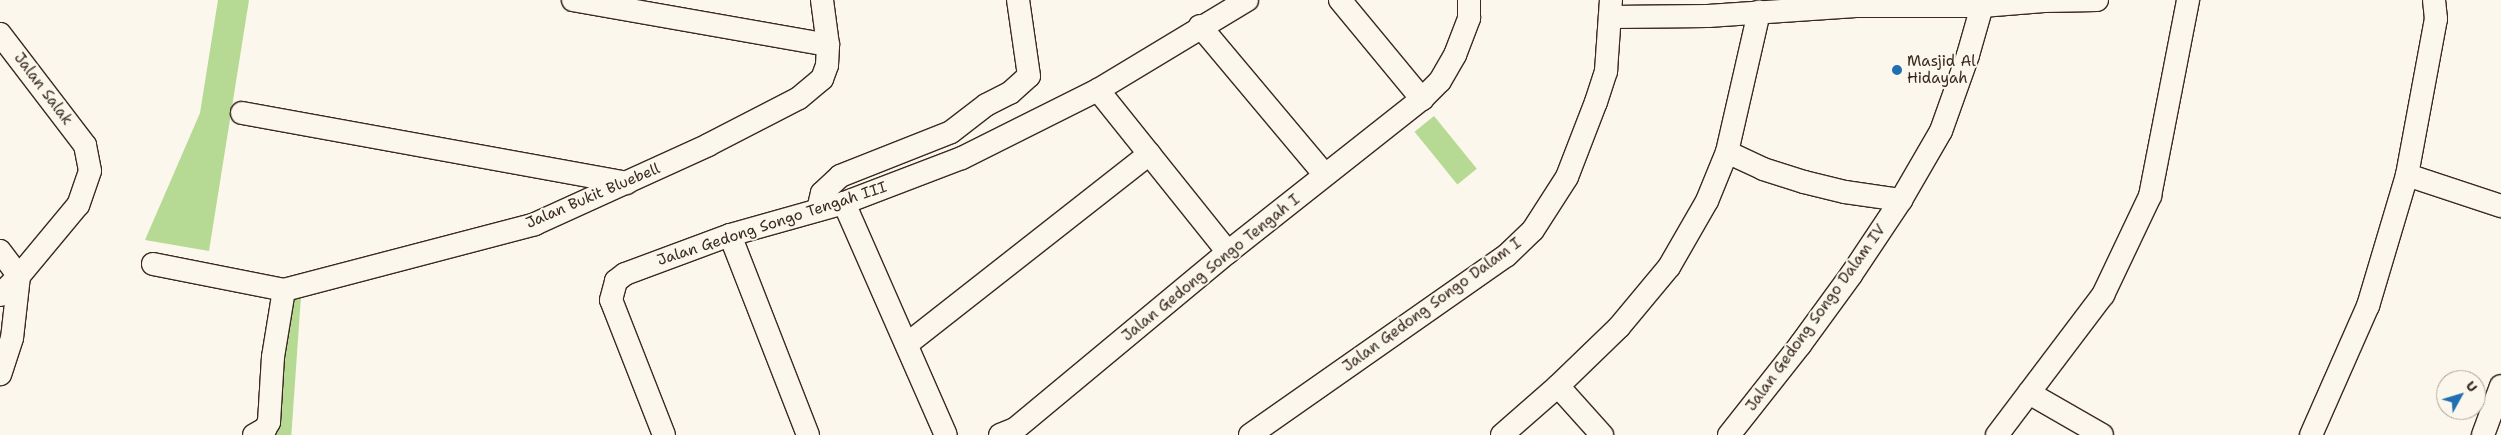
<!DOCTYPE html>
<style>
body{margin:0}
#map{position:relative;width:2501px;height:435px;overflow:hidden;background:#fbf7ec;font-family:"Shantell Sans",sans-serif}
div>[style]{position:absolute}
.green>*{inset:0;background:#b6d993;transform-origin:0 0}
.roads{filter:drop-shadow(1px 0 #3b2a1e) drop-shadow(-1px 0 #3b2a1e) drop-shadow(0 1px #3b2a1e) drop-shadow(0 -1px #3b2a1e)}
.minor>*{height:22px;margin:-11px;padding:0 11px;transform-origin:11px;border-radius:11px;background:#fbf7ec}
.dots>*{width:14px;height:14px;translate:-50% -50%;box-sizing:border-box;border:2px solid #fbf7ec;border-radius:50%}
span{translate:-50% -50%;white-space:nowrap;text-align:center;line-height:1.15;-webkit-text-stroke:4px #fbf7ec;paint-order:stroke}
.poi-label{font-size:15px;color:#3b2a1e}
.left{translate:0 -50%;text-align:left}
.street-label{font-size:15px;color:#3b2a1e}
.north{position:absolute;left:2436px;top:370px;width:50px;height:50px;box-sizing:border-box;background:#fbf7ec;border:1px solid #aea59a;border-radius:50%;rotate:51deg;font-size:14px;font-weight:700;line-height:20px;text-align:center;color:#3b2a1e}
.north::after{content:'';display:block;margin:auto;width:18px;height:22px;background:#1f6fb2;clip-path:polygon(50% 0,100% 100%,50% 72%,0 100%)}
</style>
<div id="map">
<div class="green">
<div style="clip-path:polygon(218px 0,249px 0,209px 251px,145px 240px,200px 113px)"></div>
<div style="left:1434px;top:116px;width:68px;height:25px;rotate:51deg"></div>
<div style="left:285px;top:296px;width:16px;height:140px;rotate:4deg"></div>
</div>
<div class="roads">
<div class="minor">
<div style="left:573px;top:0;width:259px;rotate:10deg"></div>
<div style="left:1340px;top:0;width:129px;rotate:50.4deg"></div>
<div style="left:1611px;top:17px;width:97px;rotate:-0.6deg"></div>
<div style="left:1708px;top:16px;width:148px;rotate:-3.9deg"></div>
<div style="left:1856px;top:6px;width:126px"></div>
<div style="left:1982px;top:6px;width:62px;rotate:-4.6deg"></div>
<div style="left:2044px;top:1px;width:53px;rotate:-1.1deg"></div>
<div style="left:1200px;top:26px;width:194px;rotate:50deg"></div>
<div style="left:0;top:34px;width:140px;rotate:52.6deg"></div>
<div style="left:85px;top:145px;width:26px;rotate:79deg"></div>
<div style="left:90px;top:171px;width:36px;rotate:109deg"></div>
<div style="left:78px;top:205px;width:92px;rotate:129.7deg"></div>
<div style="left:19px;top:276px;width:62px;rotate:96.4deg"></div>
<div style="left:12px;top:338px;width:38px;rotate:108deg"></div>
<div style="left:1098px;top:90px;width:208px;rotate:51.3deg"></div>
<div style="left:242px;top:113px;width:391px;rotate:10.3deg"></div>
<div style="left:1727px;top:152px;width:40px;rotate:25deg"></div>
<div style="left:1763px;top:169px;width:43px;rotate:17.6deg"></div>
<div style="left:1804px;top:182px;width:42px;rotate:13.7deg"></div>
<div style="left:1845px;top:192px;width:57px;rotate:8.1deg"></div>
<div style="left:2407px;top:175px;width:99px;rotate:18.3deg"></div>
<div style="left:844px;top:203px;width:253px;rotate:66.3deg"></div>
<div style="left:818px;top:210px;width:17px;rotate:-77deg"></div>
<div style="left:822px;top:193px;width:25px;rotate:-43deg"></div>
<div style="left:840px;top:176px;width:119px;rotate:-21.6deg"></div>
<div style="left:951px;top:132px;width:44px;rotate:-37.6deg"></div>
<div style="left:986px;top:105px;width:27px;rotate:-27deg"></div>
<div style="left:1010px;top:93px;width:25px;rotate:-42deg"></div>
<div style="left:1029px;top:76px;width:77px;rotate:-98.2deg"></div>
<div style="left:730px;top:235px;width:215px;rotate:68.7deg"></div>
<div style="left:0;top:251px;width:31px;rotate:53deg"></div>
<div style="left:19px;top:276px;width:27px;rotate:135deg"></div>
<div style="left:153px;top:264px;width:134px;rotate:11.2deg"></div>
<div style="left:284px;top:290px;width:260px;rotate:-14.7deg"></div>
<div style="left:535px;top:224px;width:190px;rotate:-24.5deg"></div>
<div style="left:708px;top:145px;width:102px;rotate:-27.3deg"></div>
<div style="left:799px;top:98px;width:30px;rotate:-40deg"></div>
<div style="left:822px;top:79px;width:15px;rotate:-70deg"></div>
<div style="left:827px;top:65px;width:20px;rotate:-87deg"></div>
<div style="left:828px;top:45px;width:45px;rotate:-97.6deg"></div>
<div style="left:907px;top:344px;width:308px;rotate:-38.1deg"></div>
<div style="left:1558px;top:386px;width:66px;rotate:48.1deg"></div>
<div style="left:2029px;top:393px;width:84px;rotate:29.9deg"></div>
<div style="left:254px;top:435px;width:13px;rotate:-29deg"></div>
<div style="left:265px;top:429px;width:8px;rotate:-60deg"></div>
<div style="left:269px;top:422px;width:65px;rotate:-86.5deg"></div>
<div style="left:273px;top:357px;width:68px;rotate:-80.7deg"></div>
<div style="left:664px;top:435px;width:145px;rotate:-111.4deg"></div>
<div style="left:611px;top:300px;width:20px;rotate:-75deg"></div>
<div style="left:616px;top:281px;width:11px;rotate:-38deg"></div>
<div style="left:625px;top:274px;width:112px;rotate:-20.4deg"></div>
<div style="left:730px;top:235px;width:118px;rotate:-15.7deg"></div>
<div style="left:844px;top:203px;width:126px;rotate:-20.9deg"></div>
<div style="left:962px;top:158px;width:152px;rotate:-26.6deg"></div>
<div style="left:1098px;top:90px;width:174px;rotate:-31.1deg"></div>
<div style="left:1000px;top:435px;width:16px;rotate:-22deg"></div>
<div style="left:1015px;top:429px;width:277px;rotate:-39.7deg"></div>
<div style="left:1228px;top:252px;width:247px;rotate:-38.3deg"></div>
<div style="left:1422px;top:99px;width:25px;rotate:-45deg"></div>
<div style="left:1440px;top:81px;width:30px;rotate:-60deg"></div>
<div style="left:1455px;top:55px;width:40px;rotate:-69deg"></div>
<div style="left:1469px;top:18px;width:18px;rotate:-90deg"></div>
<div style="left:1250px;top:435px;width:312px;rotate:-35deg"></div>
<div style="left:1506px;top:256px;width:37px;rotate:-44deg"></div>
<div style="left:1533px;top:230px;width:63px;rotate:-57.3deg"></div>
<div style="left:1567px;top:177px;width:80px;rotate:-68.9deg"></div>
<div style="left:1596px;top:102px;width:33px;rotate:-72deg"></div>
<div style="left:1606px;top:71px;width:71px;rotate:-86deg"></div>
<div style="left:1502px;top:435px;width:74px;rotate:-41.2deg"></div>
<div style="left:1558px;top:386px;width:85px;rotate:-44deg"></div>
<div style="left:1619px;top:327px;width:78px;rotate:-50.2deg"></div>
<div style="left:1669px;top:267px;width:76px;rotate:-60.1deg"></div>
<div style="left:1707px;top:201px;width:53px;rotate:-67.8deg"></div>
<div style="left:1727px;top:152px;width:144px;rotate:-77.1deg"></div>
<div style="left:1729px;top:435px;width:115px;rotate:-51.7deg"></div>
<div style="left:1800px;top:345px;width:87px;rotate:-53.9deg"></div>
<div style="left:1851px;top:275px;width:90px;rotate:-56.3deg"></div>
<div style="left:1901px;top:200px;width:80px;rotate:-59.9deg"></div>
<div style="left:1941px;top:131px;width:81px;rotate:-70.4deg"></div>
<div style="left:1968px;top:55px;width:51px;rotate:-74.1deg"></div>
<div style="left:1997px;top:435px;width:176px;rotate:-52.9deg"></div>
<div style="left:2103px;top:295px;width:110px;rotate:-64.6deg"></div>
<div style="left:2150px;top:196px;width:200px;rotate:-79deg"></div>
<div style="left:2311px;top:435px;width:141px;rotate:-66.2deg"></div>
<div style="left:2368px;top:306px;width:137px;rotate:-73.4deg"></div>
<div style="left:2407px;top:175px;width:159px;rotate:-79.5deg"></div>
<div style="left:2436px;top:19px;width:19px;rotate:-96deg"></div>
<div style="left:2483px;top:435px;width:52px;rotate:-69.8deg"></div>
</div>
</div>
<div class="dots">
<div style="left:1897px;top:70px;background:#1f6fb2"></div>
</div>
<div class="poi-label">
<span class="left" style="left:1907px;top:70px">Masjid Al<br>Hidayah</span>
</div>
<div class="street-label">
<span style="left:43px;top:89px;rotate:53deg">Jalan Salak</span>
<span style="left:593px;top:196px;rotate:-23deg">Jalan Bukit Bluebell</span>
<span style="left:772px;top:224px;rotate:-18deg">Jalan Gedong Songo Tengah III</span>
<span style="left:1211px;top:268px;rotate:-39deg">Jalan Gedong Songo Tengah I</span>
<span style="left:1432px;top:305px;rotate:-36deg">Jalan Gedong Songo Dalam I</span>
<span style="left:1816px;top:318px;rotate:-54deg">Jalan Gedong Songo Dalam IV</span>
</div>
<div class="north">U</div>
</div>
